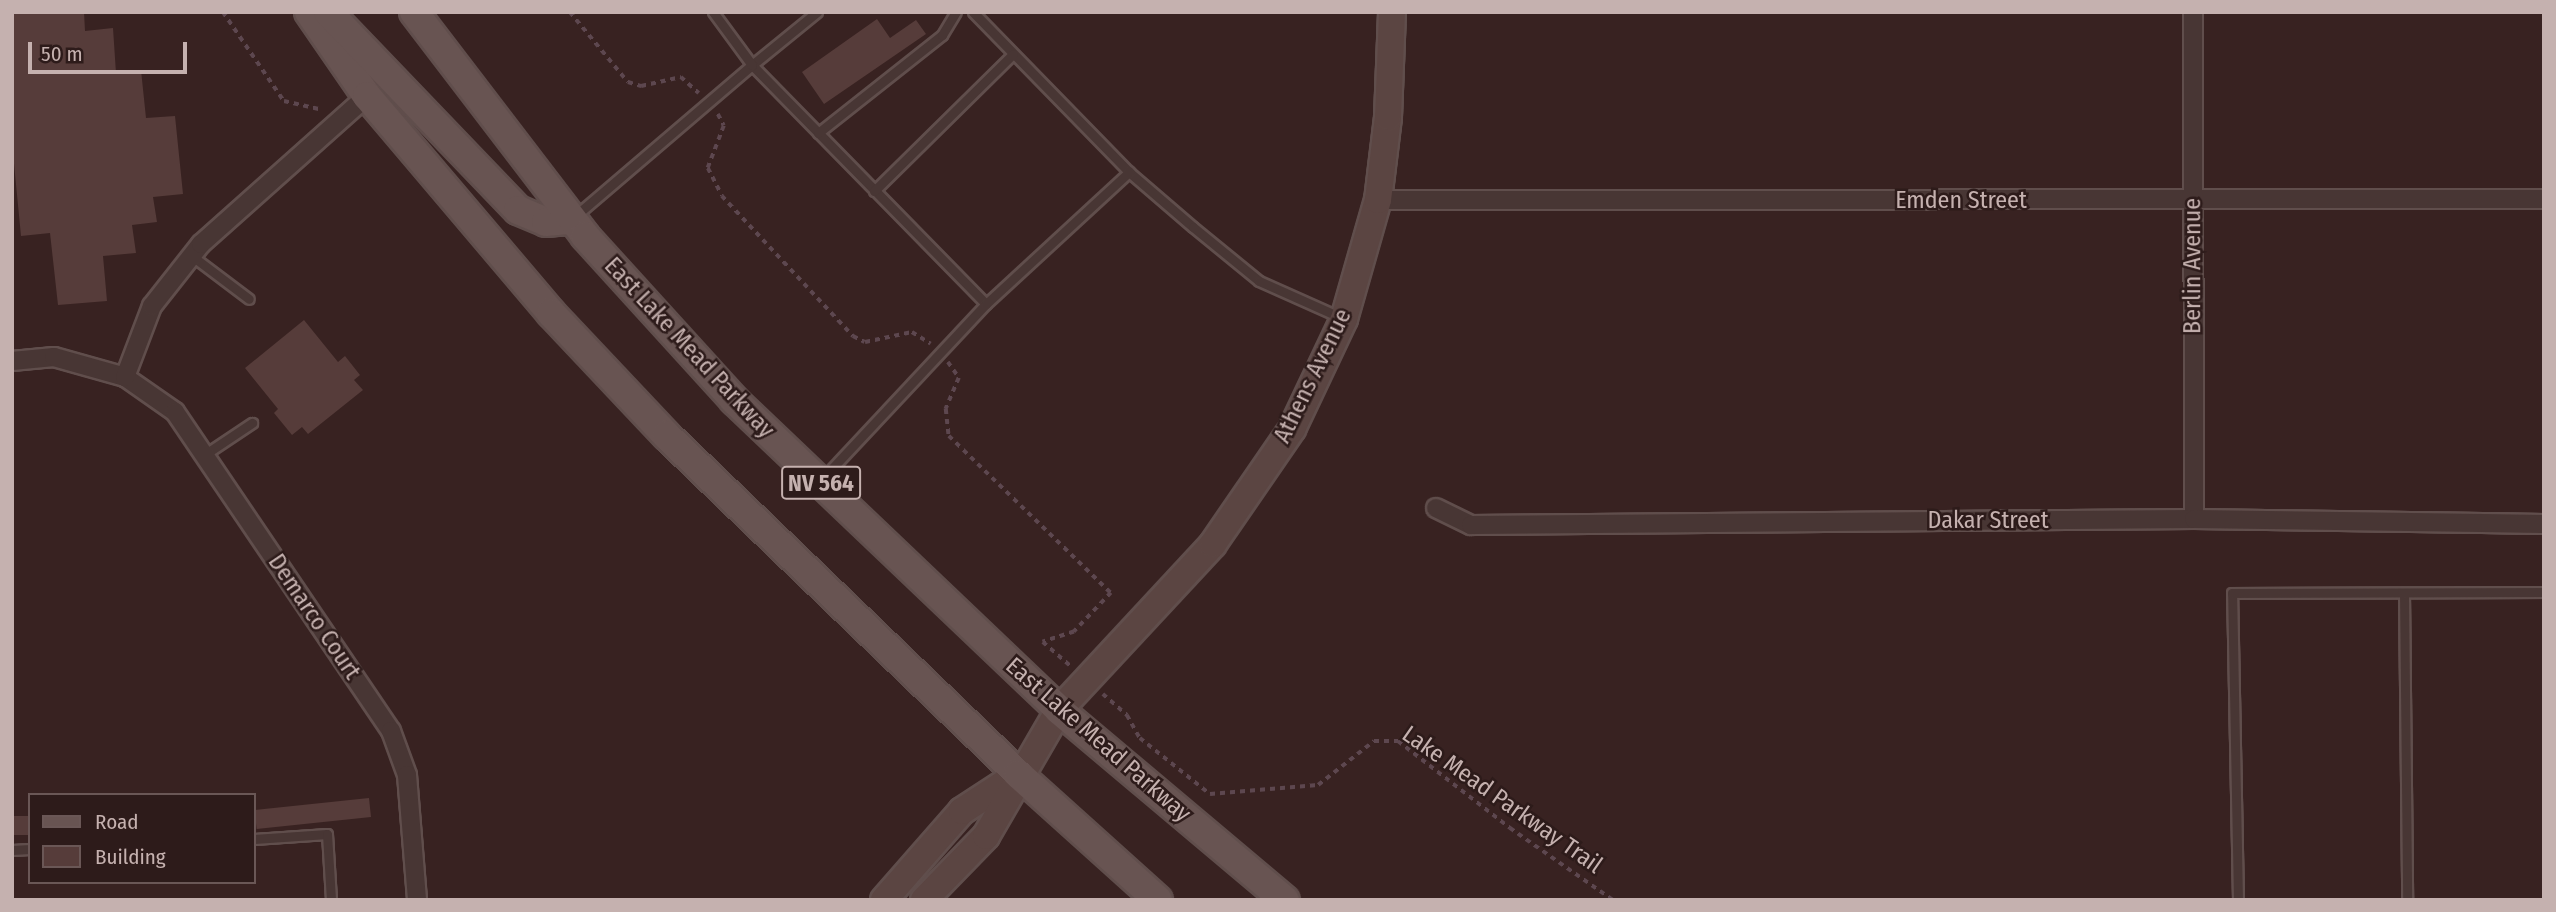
<!DOCTYPE html>
<style>
body{margin:0}
#map{position:relative;width:2556px;height:912px;overflow:hidden;background:#382221;font-family:"Fira Sans Condensed",sans-serif}
div>[style]{position:absolute}
.building>*{inset:0;background:#563c3a;transform-origin:0 0}
.path>*{height:3.5px;margin-top:-1.75px;transform-origin:0;background:repeating-linear-gradient(90deg,#5d474f 0 5px,transparent 0 10px)}
.roads{filter:drop-shadow(2px 0 #604e4c) drop-shadow(-2px 0 #604e4c) drop-shadow(0 2px #604e4c) drop-shadow(0 -2px #604e4c)}
.lane>*{height:9px;margin:-4.5px;padding:0 4.5px;transform-origin:4.5px;border-radius:4.5px;background:#483634}
.street>*{height:18px;margin:-9px;padding:0 9px;transform-origin:9px;border-radius:9px;background:#483634}
.secondary>*{height:26px;margin:-13px;padding:0 13px;transform-origin:13px;border-radius:13px;background:#5b4542}
.primary>*{height:28px;margin:-14px;padding:0 14px;transform-origin:14px;border-radius:14px;background:#685452}
span{translate:-50% -50%;white-space:nowrap;text-align:center;line-height:1.15;-webkit-text-stroke:5px #2d1b1a;paint-order:stroke}
.shield-label span{padding:2px 5px;background:#2d1b1a;border:2px solid;border-radius:5px;-webkit-text-stroke-width:0}
.shield-label{font-size:23px;color:#c5b1af;font-weight:700}
.street-label{font-size:24px;color:#c5b1af}
.frame{position:absolute;inset:0;border:14px solid #c5b1af;pointer-events:none}
.legend{position:absolute;left:28px;top:793px;width:228px;height:91px;box-sizing:border-box;background:#2d1b1a;border:2px solid #6a5756;margin:0;padding:9px 12px;list-style:none;font-size:21px;color:#c5b1af}
.legend li{display:flex;align-items:center;gap:14px;height:35px}
.legend b{width:35px;border:2px solid #6a5756}
.scale{position:absolute;left:28px;top:42px;width:159px;height:32px;box-sizing:border-box;border:4px solid #c5b1af;border-top:0;padding-left:9px;font-size:21px;line-height:24px;white-space:nowrap;color:#c5b1af;-webkit-text-stroke:5px #2d1b1a;paint-order:stroke}
</style>
<div id="map">
<div class="building">
<div style="clip-path:polygon(12px 12px,84px 12px,85px 31px,113px 28px,116px 73px,141px 70px,146px 118px,175px 116px,183px 194px,153px 197px,157px 222px,132px 225px,136px 253px,103px 256px,107px 301px,58px 305px,50px 233px,21px 236px,12px 143px)"></div>
<div style="clip-path:polygon(877px 19px,890px 38px,916px 20px,926px 34px,824px 104px,802px 72px)"></div>
<div style="clip-path:polygon(304px 320px,338px 362px,345px 356px,360px 375px,354px 380px,363px 390px,308px 434px,302px 427px,292px 435px,274px 413px,278px 409px,245px 368px)"></div>
<div style="left:369px;top:798px;width:19px;height:115px;rotate:84deg"></div>
<div style="left:30px;top:816px;width:19px;height:18px;rotate:90deg"></div>
</div>
<div class="path">
<div style="left:223px;top:12px;width:108px;rotate:55.6deg"></div>
<div style="left:284px;top:101px;width:39px;rotate:13deg"></div>
<div style="left:570px;top:12px;width:91px;rotate:50.4deg"></div>
<div style="left:628px;top:82px;width:14px;rotate:17deg"></div>
<div style="left:641px;top:86px;width:41px;rotate:-12.7deg"></div>
<div style="left:681px;top:77px;width:24px;rotate:42deg"></div>
<div style="left:718px;top:114px;width:13px;rotate:63deg"></div>
<div style="left:724px;top:126px;width:45px;rotate:110.9deg"></div>
<div style="left:708px;top:168px;width:31px;rotate:63deg"></div>
<div style="left:722px;top:196px;width:192px;rotate:46.9deg"></div>
<div style="left:853px;top:336px;width:13px;rotate:27deg"></div>
<div style="left:865px;top:342px;width:48px;rotate:-12deg"></div>
<div style="left:912px;top:332px;width:22px;rotate:32deg"></div>
<div style="left:948px;top:362px;width:19px;rotate:55deg"></div>
<div style="left:959px;top:378px;width:34px;rotate:113deg"></div>
<div style="left:946px;top:409px;width:27px;rotate:84deg"></div>
<div style="left:949px;top:436px;width:226px;rotate:44.1deg"></div>
<div style="left:1111px;top:593px;width:54px;rotate:133.5deg"></div>
<div style="left:1074px;top:632px;width:33px;rotate:162deg"></div>
<div style="left:1043px;top:642px;width:37px;rotate:41deg"></div>
<div style="left:1103px;top:694px;width:32px;rotate:41deg"></div>
<div style="left:1127px;top:715px;width:26px;rotate:61deg"></div>
<div style="left:1140px;top:738px;width:90px;rotate:38.7deg"></div>
<div style="left:1210px;top:794px;width:108px;rotate:-4.8deg"></div>
<div style="left:1318px;top:785px;width:71px;rotate:-38.2deg"></div>
<div style="left:1374px;top:741px;width:24px"></div>
<div style="left:1398px;top:741px;width:142px;rotate:37.8deg"></div>
<div style="left:1510px;top:828px;width:126px;rotate:35deg"></div>
</div>
<div class="roads">
<div class="lane">
<div style="left:817px;top:12px;width:84px;rotate:140.8deg"></div>
<div style="left:752px;top:65px;width:334px;rotate:45.6deg"></div>
<div style="left:973px;top:12px;width:223px;rotate:45.7deg"></div>
<div style="left:1129px;top:172px;width:84px;rotate:40.7deg"></div>
<div style="left:1193px;top:227px;width:85px;rotate:39.3deg"></div>
<div style="left:1259px;top:281px;width:91px;rotate:24deg"></div>
<div style="left:818px;top:133px;width:158px;rotate:-38.3deg"></div>
<div style="left:942px;top:35px;width:27px;rotate:-59deg"></div>
<div style="left:874px;top:191px;width:195px;rotate:-44.6deg"></div>
<div style="left:574px;top:217px;width:234px;rotate:-40.5deg"></div>
<div style="left:752px;top:65px;width:66px;rotate:-126.3deg"></div>
<div style="left:192px;top:256px;width:71px;rotate:37deg"></div>
<div style="left:204px;top:455px;width:58px;rotate:-33.7deg"></div>
<div style="left:823px;top:478px;width:238px;rotate:-46.9deg"></div>
<div style="left:986px;top:304px;width:195px;rotate:-42.7deg"></div>
<div style="left:2404px;top:593px;width:307px;rotate:89.4deg"></div>
<div style="left:254px;top:839px;width:73px;rotate:-3.9deg"></div>
<div style="left:327px;top:834px;width:66px;rotate:86.5deg"></div>
<div style="left:12px;top:850px;width:18px;rotate:-3deg"></div>
<div style="left:2238px;top:900px;width:307px;rotate:-91.1deg"></div>
<div style="left:2232px;top:593px;width:312px;rotate:-0.2deg"></div>
</div>
<div class="street">
<div style="left:2193px;top:12px;width:507px;rotate:89.89deg"></div>
<div style="left:1378px;top:200px;width:1166px;rotate:-0.05deg"></div>
<div style="left:12px;top:361px;width:42px;rotate:-5.4deg"></div>
<div style="left:54px;top:357px;width:74px;rotate:15.7deg"></div>
<div style="left:125px;top:377px;width:61px;rotate:35deg"></div>
<div style="left:175px;top:412px;width:385px;rotate:55.9deg"></div>
<div style="left:391px;top:731px;width:47px;rotate:70deg"></div>
<div style="left:407px;top:775px;width:125px;rotate:85.4deg"></div>
<div style="left:125px;top:377px;width:76px;rotate:-69.2deg"></div>
<div style="left:152px;top:306px;width:79px;rotate:-51.7deg"></div>
<div style="left:201px;top:244px;width:222px;rotate:-41.7deg"></div>
<div style="left:1436px;top:508px;width:39px;rotate:26deg"></div>
<div style="left:1471px;top:525px;width:723px;rotate:-0.48deg"></div>
<div style="left:2194px;top:519px;width:350px;rotate:0.8deg"></div>
</div>
<div class="secondary">
<div style="left:884px;top:900px;width:118px;rotate:-48.8deg"></div>
<div style="left:962px;top:811px;width:66px;rotate:-33.2deg"></div>
<div style="left:924px;top:900px;width:89px;rotate:-45.9deg"></div>
<div style="left:986px;top:836px;width:146px;rotate:-59.9deg"></div>
<div style="left:1059px;top:710px;width:226px;rotate:-47.1deg"></div>
<div style="left:1213px;top:544px;width:140px;rotate:-55.5deg"></div>
<div style="left:1292px;top:429px;width:122px;rotate:-64.7deg"></div>
<div style="left:1344px;top:319px;width:124px;rotate:-74.1deg"></div>
<div style="left:1378px;top:200px;width:84px;rotate:-83.1deg"></div>
<div style="left:1388px;top:117px;width:105px;rotate:-87.8deg"></div>
</div>
<div class="primary">
<div style="left:309px;top:12px;width:102px;rotate:55.4deg"></div>
<div style="left:367px;top:96px;width:285px;rotate:49.7deg"></div>
<div style="left:551px;top:313px;width:168px;rotate:46.7deg"></div>
<div style="left:666px;top:435px;width:489px;rotate:43.9deg"></div>
<div style="left:1018px;top:774px;width:188px;rotate:42deg"></div>
<div style="left:328px;top:12px;width:274px;rotate:46.2deg"></div>
<div style="left:518px;top:210px;width:30px;rotate:23deg"></div>
<div style="left:546px;top:222px;width:25px;rotate:-5deg"></div>
<div style="left:414px;top:12px;width:282px;rotate:52.6deg"></div>
<div style="left:585px;top:236px;width:222px;rotate:47.7deg"></div>
<div style="left:734px;top:400px;width:449px;rotate:43.6deg"></div>
<div style="left:1059px;top:710px;width:295px;rotate:40.1deg"></div>
</div>
</div>
<div class="shield-label">
<span style="left:821px;top:483px">NV 564</span>
</div>
<div class="street-label">
<span style="left:1961px;top:201px">Emden Street</span>
<span style="left:2193px;top:266px;rotate:-90deg">Berlin Avenue</span>
<span style="left:689px;top:348px;rotate:47deg">East Lake Mead Parkway</span>
<span style="left:1313px;top:376px;rotate:-64deg">Athens Avenue</span>
<span style="left:1988px;top:521px">Dakar Street</span>
<span style="left:314px;top:617px;rotate:56deg">Demarco Court</span>
<span style="left:1098px;top:740px;rotate:41deg">East Lake Mead Parkway</span>
<span style="left:1502px;top:800px;rotate:35deg">Lake Mead Parkway Trail</span>
</div>
<div class="frame"></div>
<ul class="legend">
<li><b style="height:9px;background:#685452"></b>Road</li>
<li><b style="height:19px;background:#563c3a"></b>Building</li>
</ul>
<div class="scale">50 m</div>
</div>
